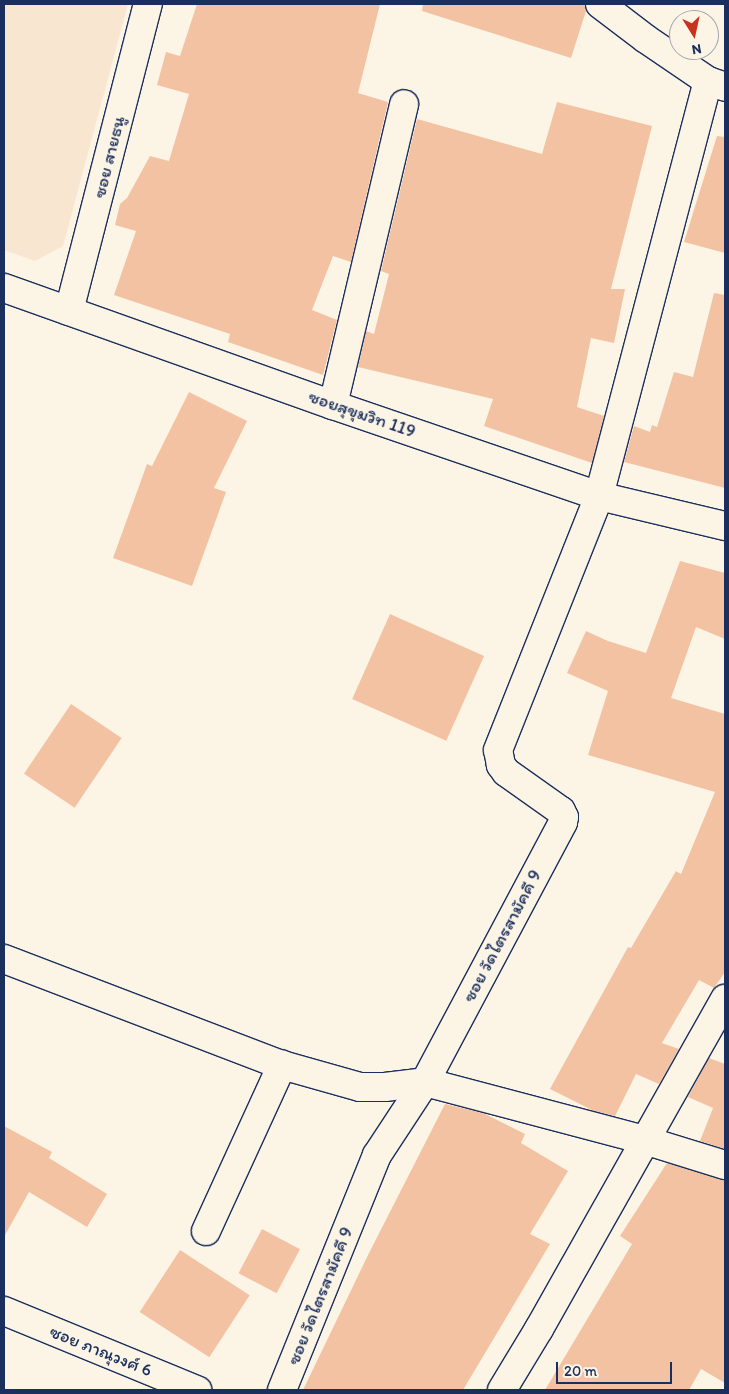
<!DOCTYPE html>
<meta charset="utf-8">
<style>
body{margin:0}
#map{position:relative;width:729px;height:1394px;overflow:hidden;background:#fcf5e5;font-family:Itim,"Playpen Sans Thai",sans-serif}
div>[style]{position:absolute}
.built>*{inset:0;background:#f9e6d1}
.building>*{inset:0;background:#f3c2a3;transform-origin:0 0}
.roads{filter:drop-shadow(1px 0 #1b2f5e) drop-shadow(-1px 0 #1b2f5e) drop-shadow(0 1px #1b2f5e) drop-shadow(0 -1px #1b2f5e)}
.street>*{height:28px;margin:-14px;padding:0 14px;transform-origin:14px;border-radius:14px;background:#fcf5e5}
span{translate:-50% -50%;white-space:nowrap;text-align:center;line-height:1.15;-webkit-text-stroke:4.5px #fcf5e5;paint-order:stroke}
.street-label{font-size:18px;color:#1b2f5e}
.frame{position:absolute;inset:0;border:5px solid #1b2f5e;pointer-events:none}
.north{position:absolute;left:669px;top:10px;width:50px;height:50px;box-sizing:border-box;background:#fcf5e5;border:1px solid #a2a6af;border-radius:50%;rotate:170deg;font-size:14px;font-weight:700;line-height:20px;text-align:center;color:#1b2f5e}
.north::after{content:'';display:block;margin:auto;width:18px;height:22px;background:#c8321e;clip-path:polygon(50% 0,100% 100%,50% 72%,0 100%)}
.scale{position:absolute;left:556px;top:1362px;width:116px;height:22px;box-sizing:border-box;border:2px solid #1b2f5e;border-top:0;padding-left:6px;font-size:15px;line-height:18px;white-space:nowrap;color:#1b2f5e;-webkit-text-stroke:4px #fcf5e5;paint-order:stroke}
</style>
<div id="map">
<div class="built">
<div style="clip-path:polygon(4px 4px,128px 4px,63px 246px,35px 261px,4px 250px)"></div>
</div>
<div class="building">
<div style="clip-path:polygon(197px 4px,380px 4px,358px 93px,388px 102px,351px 262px,333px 256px,312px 310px,337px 320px,323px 375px,228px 342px,230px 334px,114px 295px,136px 231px,115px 225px,120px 204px,127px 198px,150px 156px,169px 161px,189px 94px,157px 85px,166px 52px,180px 56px)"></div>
<div style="clip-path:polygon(423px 4px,585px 4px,586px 11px,571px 58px,422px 11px)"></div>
<div style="clip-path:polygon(557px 102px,652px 126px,611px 289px,625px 289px,614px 343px,591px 338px,577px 407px,604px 416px,592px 463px,484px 426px,493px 399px,358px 367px,366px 331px,374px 334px,389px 274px,381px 271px,417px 119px,542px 154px)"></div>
<div style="clip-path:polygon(717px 136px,725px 137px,725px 253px,684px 242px)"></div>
<div style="clip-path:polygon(714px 293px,725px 295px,725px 488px,624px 462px,634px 426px,650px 432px,652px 425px,657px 427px,674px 372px,693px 377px)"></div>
<div style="clip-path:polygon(189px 392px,247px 421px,214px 488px,226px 492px,192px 586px,113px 558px,147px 464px,152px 466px)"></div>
<div style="clip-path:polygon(680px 561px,725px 573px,725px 639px,696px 627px,671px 698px,725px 714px,725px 972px,714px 988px,699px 980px,662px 1043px,679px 1049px,659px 1084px,636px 1074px,615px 1116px,594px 1111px,550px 1089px,628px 947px,631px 948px,676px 871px,681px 874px,715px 792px,588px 755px,608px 691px,567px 673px,586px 631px,608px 641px,646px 653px)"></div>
<div style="left:390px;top:614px;width:103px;height:93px;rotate:24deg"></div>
<div style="left:71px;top:704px;width:61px;height:84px;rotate:34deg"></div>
<div style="clip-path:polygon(709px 1058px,725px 1064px,725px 1149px,700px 1141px,713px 1108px,688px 1097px)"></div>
<div style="clip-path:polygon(445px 1104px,483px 1113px,525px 1134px,521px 1143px,568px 1171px,530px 1234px,550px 1244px,463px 1390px,303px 1390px,369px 1253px)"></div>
<div style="clip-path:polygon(4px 1126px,52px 1152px,49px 1158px,107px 1194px,87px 1227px,29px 1192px,4px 1237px)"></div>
<div style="clip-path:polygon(667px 1163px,725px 1180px,725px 1383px,701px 1369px,689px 1390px,545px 1390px,632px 1244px,620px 1236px)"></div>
<div style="left:262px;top:1229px;width:43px;height:50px;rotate:28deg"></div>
<div style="left:180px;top:1250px;width:83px;height:74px;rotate:33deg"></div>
</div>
<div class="roads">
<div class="street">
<div style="left:600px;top:4px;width:58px;rotate:37.3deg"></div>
<div style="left:646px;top:39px;width:75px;rotate:34.1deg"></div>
<div style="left:708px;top:81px;width:18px;rotate:19deg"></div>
<div style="left:4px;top:288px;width:349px;rotate:19.6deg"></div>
<div style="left:333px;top:405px;width:281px;rotate:18.9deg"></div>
<div style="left:599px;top:496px;width:130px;rotate:13.4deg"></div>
<div style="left:69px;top:311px;width:317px;rotate:-75.6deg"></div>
<div style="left:333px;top:405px;width:309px;rotate:-76.7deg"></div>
<div style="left:4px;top:959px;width:298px;rotate:20.9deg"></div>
<div style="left:282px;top:1065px;width:81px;rotate:15.8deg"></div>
<div style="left:360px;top:1087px;width:25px"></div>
<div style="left:385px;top:1087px;width:40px;rotate:-7.1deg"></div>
<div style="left:425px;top:1082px;width:227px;rotate:14.8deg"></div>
<div style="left:644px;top:1140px;width:85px;rotate:17.2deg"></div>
<div style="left:206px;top:1231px;width:183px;rotate:-65.4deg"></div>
<div style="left:4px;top:1311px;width:209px;rotate:22.3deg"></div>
<div style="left:282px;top:1390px;width:253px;rotate:-68deg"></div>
<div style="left:377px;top:1155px;width:87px;rotate:-56.7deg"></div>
<div style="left:425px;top:1082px;width:294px;rotate:-62deg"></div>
<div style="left:563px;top:822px;width:5px;rotate:-79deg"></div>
<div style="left:564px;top:817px;width:7px;rotate:-117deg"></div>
<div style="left:561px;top:811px;width:67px;rotate:-144.7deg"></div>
<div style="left:506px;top:772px;width:9px;rotate:-126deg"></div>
<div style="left:501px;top:765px;width:15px;rotate:-101deg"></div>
<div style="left:498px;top:750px;width:273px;rotate:-68.3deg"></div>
<div style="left:599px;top:496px;width:429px;rotate:-75.3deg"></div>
<div style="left:502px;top:1390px;width:71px;rotate:-58.8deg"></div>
<div style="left:539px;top:1329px;width:379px;rotate:-60.6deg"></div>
</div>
</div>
<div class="street-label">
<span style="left:109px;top:157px;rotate:-76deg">ซอย สายธนู</span>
<span style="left:362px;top:414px;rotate:19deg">ซอยสุขุมวิท 119</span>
<span style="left:502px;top:936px;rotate:-62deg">ซอย วัดไตรสามัคคี 9</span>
<span style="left:320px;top:1296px;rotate:-68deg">ซอย วัดไตรสามัคคี 9</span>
<span style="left:101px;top:1351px;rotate:22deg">ซอย ภาณุวงศ์ 6</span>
</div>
<div class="frame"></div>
<div class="north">N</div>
<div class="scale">20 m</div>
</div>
